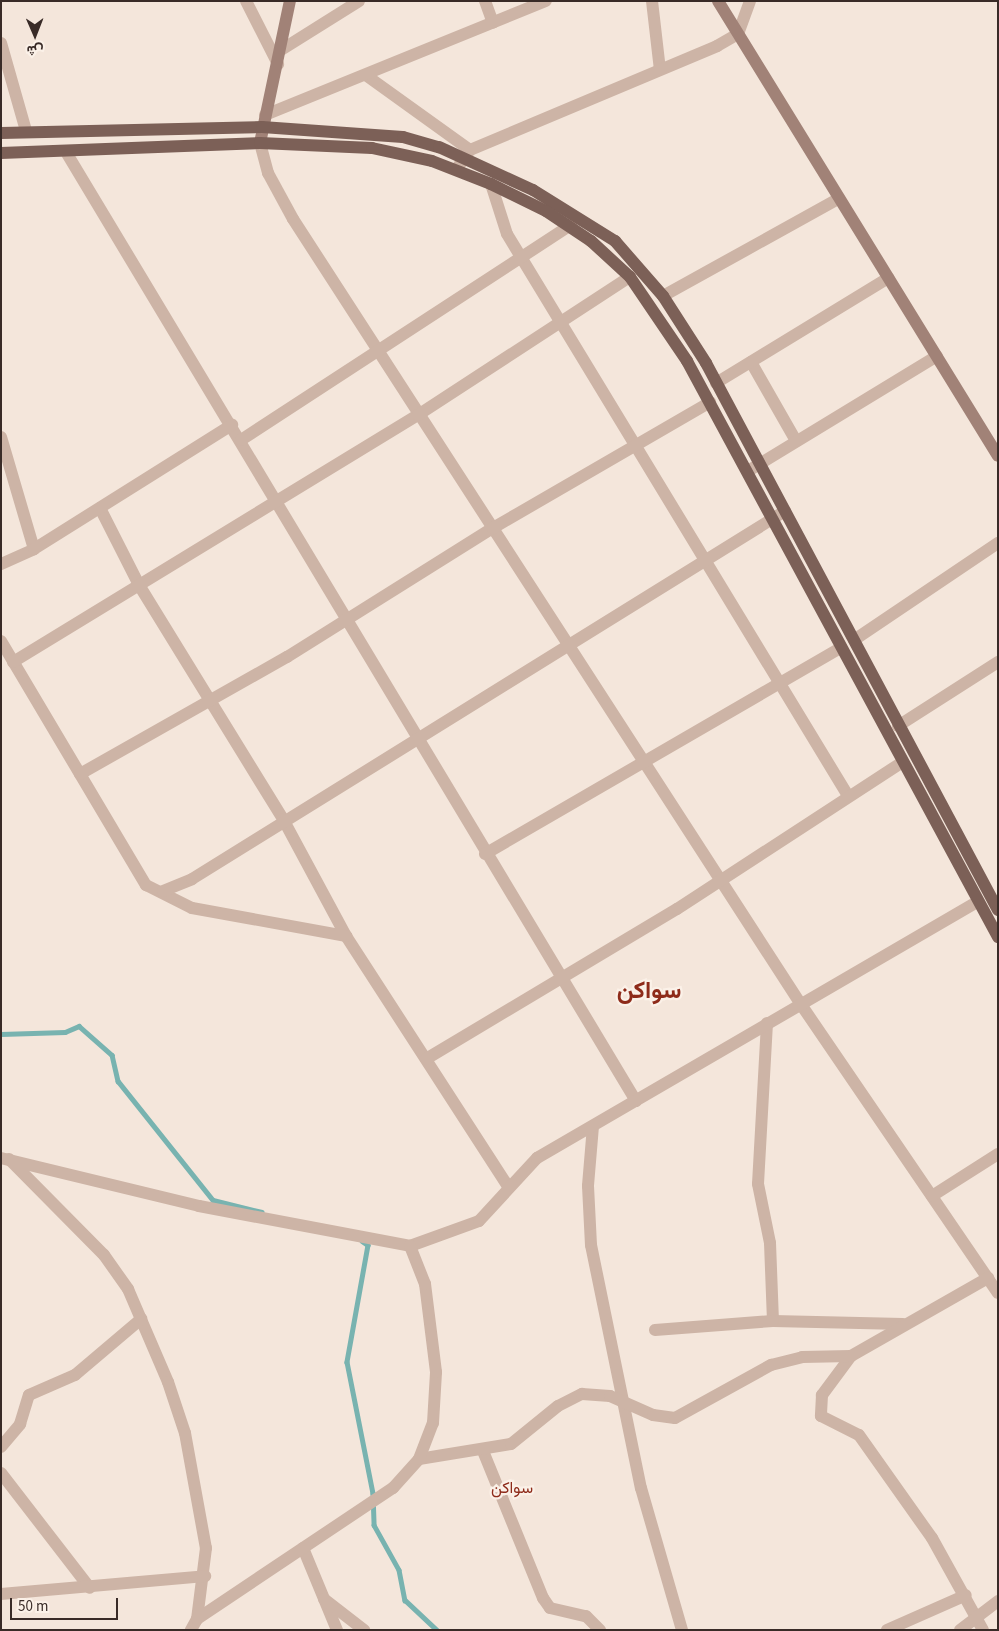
<!DOCTYPE html>
<meta charset="utf-8">
<style>
body{margin:0}
#map{position:relative;width:999px;height:1631px;overflow:hidden;background:#f4e6db;font-family:"Source Sans 3",Vazirmatn,sans-serif}
div>[style]{position:absolute}
.stream>*{height:4.5px;margin:-2.25px;padding:0 2.25px;transform-origin:2.25px;border-radius:2.25px;background:#78b3b0}
.street>*{height:12px;margin:-6px;padding:0 6px;transform-origin:6px;border-radius:6px;background:#cdb4a6}
.secondary>*{height:12px;margin:-6px;padding:0 6px;transform-origin:6px;border-radius:6px;background:#a18277}
.primary>*{height:12px;margin:-6px;padding:0 6px;transform-origin:6px;border-radius:6px;background:#7c6057}
span{translate:-50% -50%;white-space:nowrap;text-align:center;line-height:1.15;-webkit-text-stroke:4.5px #fbf1e8;paint-order:stroke}
.quarter-label{font-size:16px;color:#8e2b1a}
.town-label{font-size:24px;color:#8e2b1a;font-weight:700}
.frame{position:absolute;inset:0;border:2px solid #392b27;pointer-events:none}
.north{position:absolute;left:10px;top:10px;width:50px;height:50px;-webkit-text-stroke:4px #fbf1e8;paint-order:stroke;rotate:179deg;font-size:14px;font-weight:700;line-height:20px;text-align:center;color:#392b27}
.north::after{content:'';display:block;margin:auto;width:18px;height:22px;background:#392b27;clip-path:polygon(50% 0,100% 100%,50% 72%,0 100%)}
.scale{position:absolute;left:10px;top:1598px;width:108px;height:22px;box-sizing:border-box;border:2px solid #392b27;border-top:0;padding-left:6px;font-size:15px;line-height:18px;white-space:nowrap;color:#392b27;-webkit-text-stroke:4px #fbf1e8;paint-order:stroke}
</style>
<div id="map">
<div class="stream">
<div style="left:1px;top:1034px;width:64px;rotate:-1.8deg"></div>
<div style="left:65px;top:1032px;width:15px;rotate:-23deg"></div>
<div style="left:79px;top:1026px;width:44px;rotate:41.3deg"></div>
<div style="left:112px;top:1055px;width:27px;rotate:77deg"></div>
<div style="left:118px;top:1081px;width:152px;rotate:51.4deg"></div>
<div style="left:213px;top:1200px;width:50px;rotate:13.8deg"></div>
<div style="left:362px;top:1241px;width:7px;rotate:34deg"></div>
<div style="left:368px;top:1245px;width:119px;rotate:100.2deg"></div>
<div style="left:347px;top:1362px;width:134px;rotate:78.8deg"></div>
<div style="left:373px;top:1493px;width:32px;rotate:88deg"></div>
<div style="left:374px;top:1525px;width:51px;rotate:60.9deg"></div>
<div style="left:399px;top:1570px;width:31px;rotate:79deg"></div>
<div style="left:405px;top:1600px;width:44px;rotate:43.2deg"></div>
</div>
<div class="street">
<div style="left:246px;top:1px;width:71px;rotate:63.1deg"></div>
<div style="left:485px;top:1px;width:23px;rotate:70deg"></div>
<div style="left:652px;top:1px;width:69px;rotate:83.4deg"></div>
<div style="left:1px;top:43px;width:91px;rotate:74.1deg"></div>
<div style="left:281px;top:50px;width:92px;rotate:-32.1deg"></div>
<div style="left:367px;top:76px;width:127px;rotate:35.7deg"></div>
<div style="left:265px;top:115px;width:303px;rotate:-22.1deg"></div>
<div style="left:260px;top:143px;width:31px;rotate:75deg"></div>
<div style="left:268px;top:173px;width:52px;rotate:61.5deg"></div>
<div style="left:293px;top:219px;width:934px;rotate:57.11deg"></div>
<div style="left:800px;top:1003px;width:351px;rotate:55.7deg"></div>
<div style="left:66px;top:152px;width:1107px;rotate:59.01deg"></div>
<div style="left:458px;top:167px;width:21px;rotate:-55deg"></div>
<div style="left:470px;top:150px;width:268px;rotate:-22.8deg"></div>
<div style="left:717px;top:46px;width:24px;rotate:-30deg"></div>
<div style="left:738px;top:34px;width:35px;rotate:-70deg"></div>
<div style="left:491px;top:184px;width:52px;rotate:72.3deg"></div>
<div style="left:507px;top:234px;width:655px;rotate:58.74deg"></div>
<div style="left:663px;top:296px;width:200px;rotate:-29deg"></div>
<div style="left:751px;top:362px;width:91px;rotate:60.3deg"></div>
<div style="left:716px;top:383px;width:202px;rotate:-31.4deg"></div>
<div style="left:1px;top:437px;width:117px;rotate:73.6deg"></div>
<div style="left:241px;top:440px;width:394px;rotate:-33.1deg"></div>
<div style="left:748px;top:471px;width:221px;rotate:-31.3deg"></div>
<div style="left:100px;top:508px;width:86px;rotate:63.1deg"></div>
<div style="left:139px;top:585px;width:275px;rotate:58.4deg"></div>
<div style="left:283px;top:819px;width:133px;rotate:61.7deg"></div>
<div style="left:346px;top:936px;width:298px;rotate:57.1deg"></div>
<div style="left:1px;top:564px;width:36px;rotate:-24deg"></div>
<div style="left:34px;top:549px;width:234px;rotate:-32.1deg"></div>
<div style="left:854px;top:640px;width:174px;rotate:-34deg"></div>
<div style="left:1px;top:641px;width:284px;rotate:59.3deg"></div>
<div style="left:146px;top:885px;width:51px;rotate:26.6deg"></div>
<div style="left:192px;top:908px;width:157px;rotate:10.3deg"></div>
<div style="left:13px;top:662px;width:474px;rotate:-31.4deg"></div>
<div style="left:418px;top:415px;width:253px;rotate:-33.1deg"></div>
<div style="left:898px;top:726px;width:119px;rotate:-32.6deg"></div>
<div style="left:80px;top:774px;width:238px;rotate:-29.5deg"></div>
<div style="left:287px;top:657px;width:243px;rotate:-32.1deg"></div>
<div style="left:493px;top:528px;width:251px;rotate:-30.1deg"></div>
<div style="left:485px;top:854px;width:411px;rotate:-30.1deg"></div>
<div style="left:163px;top:891px;width:31px;rotate:-22deg"></div>
<div style="left:192px;top:879px;width:698px;rotate:-31.82deg"></div>
<div style="left:767px;top:1023px;width:161px;rotate:93.2deg"></div>
<div style="left:758px;top:1184px;width:60px;rotate:78.5deg"></div>
<div style="left:770px;top:1243px;width:78px;rotate:87.8deg"></div>
<div style="left:773px;top:1321px;width:130px;rotate:1.3deg"></div>
<div style="left:426px;top:1059px;width:292px;rotate:-30.9deg"></div>
<div style="left:677px;top:909px;width:267px;rotate:-33.1deg"></div>
<div style="left:593px;top:1126px;width:60px;rotate:94.8deg"></div>
<div style="left:588px;top:1186px;width:59px;rotate:87.1deg"></div>
<div style="left:591px;top:1245px;width:248px;rotate:78.4deg"></div>
<div style="left:641px;top:1488px;width:148px;rotate:73.9deg"></div>
<div style="left:1px;top:1158px;width:204px;rotate:13.6deg"></div>
<div style="left:199px;top:1206px;width:215px;rotate:10.7deg"></div>
<div style="left:410px;top:1246px;width:73px;rotate:-19.9deg"></div>
<div style="left:479px;top:1221px;width:86px;rotate:-47.4deg"></div>
<div style="left:537px;top:1158px;width:509px;rotate:-30.19deg"></div>
<div style="left:9px;top:1159px;width:135px;rotate:45.3deg"></div>
<div style="left:104px;top:1255px;width:42px;rotate:54.8deg"></div>
<div style="left:128px;top:1289px;width:101px;rotate:66.7deg"></div>
<div style="left:168px;top:1382px;width:54px;rotate:71.6deg"></div>
<div style="left:185px;top:1433px;width:117px;rotate:79.7deg"></div>
<div style="left:206px;top:1548px;width:72px;rotate:97.2deg"></div>
<div style="left:197px;top:1619px;width:13px;rotate:119deg"></div>
<div style="left:932px;top:1196px;width:78px;rotate:-32.5deg"></div>
<div style="left:655px;top:1330px;width:118px;rotate:-4.4deg"></div>
<div style="left:851px;top:1356px;width:49px;rotate:126.6deg"></div>
<div style="left:822px;top:1395px;width:21px;rotate:93deg"></div>
<div style="left:821px;top:1416px;width:42px;rotate:26.6deg"></div>
<div style="left:859px;top:1435px;width:126px;rotate:54.7deg"></div>
<div style="left:932px;top:1538px;width:105px;rotate:61deg"></div>
<div style="left:1px;top:1447px;width:30px;rotate:-50deg"></div>
<div style="left:20px;top:1424px;width:30px;rotate:-73deg"></div>
<div style="left:29px;top:1395px;width:50px;rotate:-23.5deg"></div>
<div style="left:75px;top:1375px;width:87px;rotate:-40.3deg"></div>
<div style="left:483px;top:1451px;width:159px;rotate:67.8deg"></div>
<div style="left:543px;top:1598px;width:12px;rotate:55deg"></div>
<div style="left:550px;top:1608px;width:37px;rotate:13deg"></div>
<div style="left:586px;top:1616px;width:20px;rotate:45deg"></div>
<div style="left:419px;top:1459px;width:93px;rotate:-9.3deg"></div>
<div style="left:511px;top:1444px;width:60px;rotate:-39deg"></div>
<div style="left:558px;top:1406px;width:27px;rotate:-27deg"></div>
<div style="left:582px;top:1394px;width:28px;rotate:4deg"></div>
<div style="left:610px;top:1396px;width:47px;rotate:23.8deg"></div>
<div style="left:653px;top:1415px;width:22px;rotate:8deg"></div>
<div style="left:675px;top:1418px;width:110px;rotate:-28.9deg"></div>
<div style="left:771px;top:1365px;width:32px;rotate:-14deg"></div>
<div style="left:802px;top:1357px;width:49px;rotate:-1.2deg"></div>
<div style="left:851px;top:1356px;width:158px;rotate:-29.7deg"></div>
<div style="left:1px;top:1473px;width:145px;rotate:52.3deg"></div>
<div style="left:303px;top:1548px;width:89px;rotate:67.5deg"></div>
<div style="left:1px;top:1594px;width:205px;rotate:-5deg"></div>
<div style="left:324px;top:1599px;width:51px;rotate:37.8deg"></div>
<div style="left:197px;top:1619px;width:236px;rotate:-33.8deg"></div>
<div style="left:393px;top:1488px;width:39px;rotate:-48deg"></div>
<div style="left:419px;top:1459px;width:39px;rotate:-69deg"></div>
<div style="left:433px;top:1423px;width:51px;rotate:-86.6deg"></div>
<div style="left:436px;top:1372px;width:89px;rotate:-97.1deg"></div>
<div style="left:425px;top:1284px;width:41px;rotate:-111.5deg"></div>
<div style="left:887px;top:1630px;width:86px;rotate:-23.9deg"></div>
<div style="left:960px;top:1630px;width:48px;rotate:-37.3deg"></div>
</div>
<div class="secondary">
<div style="left:718px;top:1px;width:534px;rotate:58.39deg"></div>
<div style="left:260px;top:143px;width:145px;rotate:-78.1deg"></div>
</div>
<div class="primary">
<div style="left:1px;top:133px;width:261px;rotate:-1.3deg"></div>
<div style="left:262px;top:127px;width:141px;rotate:4.1deg"></div>
<div style="left:403px;top:137px;width:37px;rotate:16deg"></div>
<div style="left:439px;top:147px;width:103px;rotate:24.6deg"></div>
<div style="left:533px;top:190px;width:97px;rotate:31.9deg"></div>
<div style="left:615px;top:241px;width:73px;rotate:48.9deg"></div>
<div style="left:663px;top:296px;width:80px;rotate:57.3deg"></div>
<div style="left:706px;top:363px;width:620px;rotate:61.91deg"></div>
<div style="left:1px;top:153px;width:259px;rotate:-2.2deg"></div>
<div style="left:260px;top:143px;width:112px;rotate:2.6deg"></div>
<div style="left:372px;top:148px;width:61px;rotate:12.2deg"></div>
<div style="left:432px;top:161px;width:63px;rotate:21.3deg"></div>
<div style="left:491px;top:184px;width:61px;rotate:26.1deg"></div>
<div style="left:546px;top:211px;width:54px;rotate:33.7deg"></div>
<div style="left:591px;top:241px;width:53px;rotate:42.7deg"></div>
<div style="left:630px;top:277px;width:102px;rotate:55.8deg"></div>
<div style="left:687px;top:361px;width:655px;rotate:61.63deg"></div>
</div>
<div class="quarter-label">
<span style="left:512px;top:1488px">سواكن</span>
</div>
<div class="town-label">
<span style="left:649px;top:991px">سواكن</span>
</div>
<div class="frame"></div>
<div class="north">ش</div>
<div class="scale">50 m</div>
</div>
